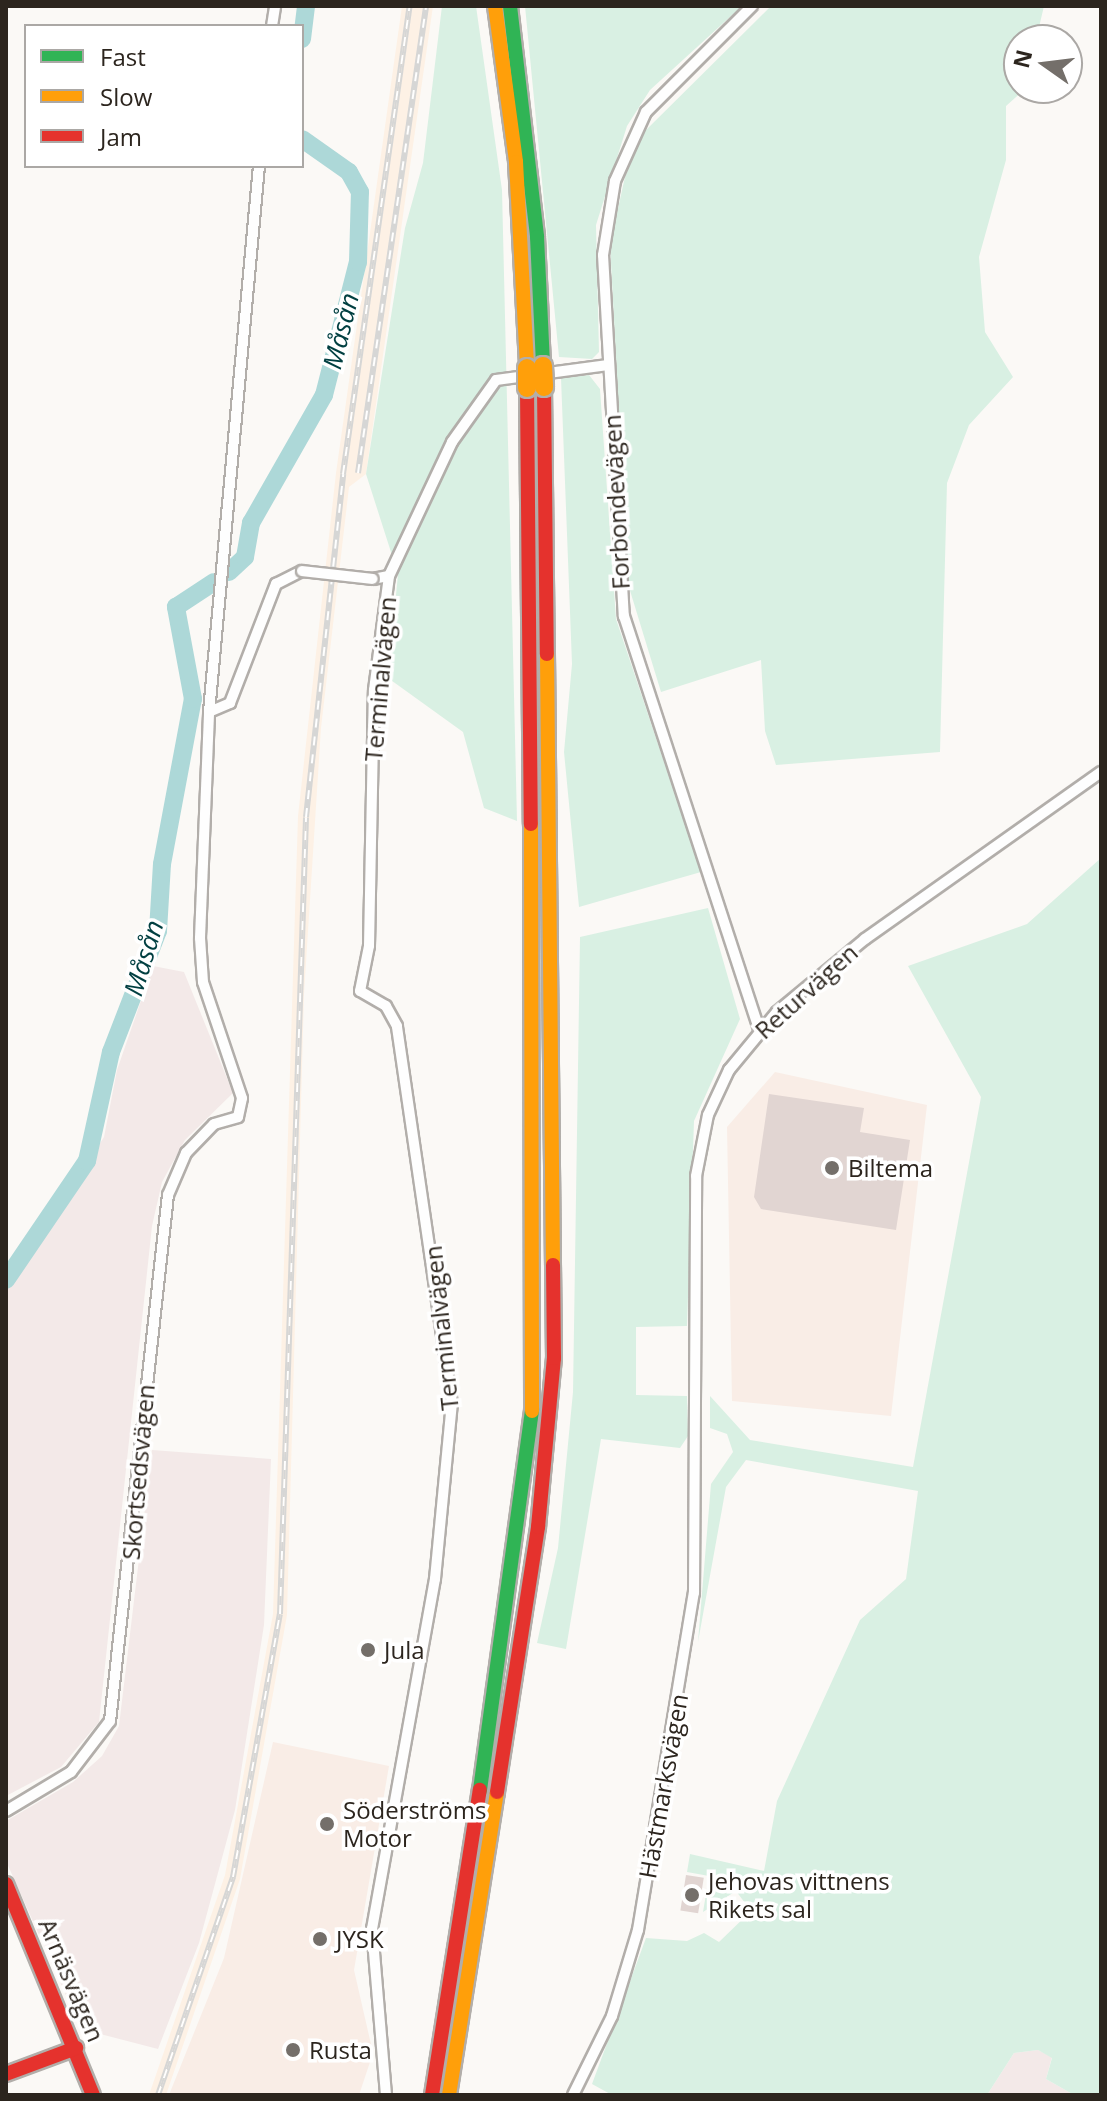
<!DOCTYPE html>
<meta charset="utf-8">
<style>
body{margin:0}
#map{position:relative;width:1107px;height:2101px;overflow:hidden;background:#fbf9f6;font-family:"Open Sans",sans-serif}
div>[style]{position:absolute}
.commercial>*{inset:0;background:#f9ede6}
.industrial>*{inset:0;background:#f3e9e8}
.built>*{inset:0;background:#fdf1e5}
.green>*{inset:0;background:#d9f0e3}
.river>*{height:18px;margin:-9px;padding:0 9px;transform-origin:9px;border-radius:9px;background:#add8d8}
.building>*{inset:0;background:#e1d5d2;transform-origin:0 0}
.roads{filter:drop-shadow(2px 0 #b2aeaa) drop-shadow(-2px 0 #b2aeaa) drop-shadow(0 2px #b2aeaa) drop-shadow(0 -2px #b2aeaa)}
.street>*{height:10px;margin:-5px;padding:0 5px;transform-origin:5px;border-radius:5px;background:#fefefe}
.fast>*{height:14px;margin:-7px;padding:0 7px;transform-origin:7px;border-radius:7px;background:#30b455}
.slow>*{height:14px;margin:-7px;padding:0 7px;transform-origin:7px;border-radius:7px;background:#ff9f0a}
.jam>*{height:14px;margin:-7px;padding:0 7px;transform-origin:7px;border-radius:7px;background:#e5322d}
.rail>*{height:6px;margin-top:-3px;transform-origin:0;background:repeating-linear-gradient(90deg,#fff 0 9px,#d6d6d5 0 18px);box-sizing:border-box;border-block:2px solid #d6d6d5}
.bridges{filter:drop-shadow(2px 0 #b2aeaa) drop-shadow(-2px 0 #b2aeaa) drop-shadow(0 2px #b2aeaa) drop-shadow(0 -2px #b2aeaa)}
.street-bridge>*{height:10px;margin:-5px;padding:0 5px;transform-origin:5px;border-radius:5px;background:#fefefe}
.slow-bridge>*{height:18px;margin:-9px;padding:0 9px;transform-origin:9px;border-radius:9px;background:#ff9f0a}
.dots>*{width:22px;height:22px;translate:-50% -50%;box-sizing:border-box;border:4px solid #fff;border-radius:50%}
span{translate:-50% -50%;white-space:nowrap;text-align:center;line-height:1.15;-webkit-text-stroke:7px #fff;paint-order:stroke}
.street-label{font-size:24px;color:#2c251e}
.poi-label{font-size:24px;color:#2c251e}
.left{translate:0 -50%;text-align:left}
.water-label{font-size:26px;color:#013f41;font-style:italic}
.frame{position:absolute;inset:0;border:8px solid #2c251e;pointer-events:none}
.legend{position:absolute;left:24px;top:24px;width:280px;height:144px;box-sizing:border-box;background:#fff;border:2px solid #aba8a5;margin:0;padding:10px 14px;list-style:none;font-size:24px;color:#2c251e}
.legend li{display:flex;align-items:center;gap:16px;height:40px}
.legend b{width:40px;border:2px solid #aba8a5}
.north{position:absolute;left:1003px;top:24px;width:80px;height:80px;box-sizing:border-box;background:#fff;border:2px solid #aba8a5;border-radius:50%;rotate:284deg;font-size:22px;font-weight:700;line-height:32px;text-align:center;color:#2c251e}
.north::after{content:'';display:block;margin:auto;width:28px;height:36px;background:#746f6a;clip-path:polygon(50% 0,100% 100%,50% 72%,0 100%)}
</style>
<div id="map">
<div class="commercial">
<div style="clip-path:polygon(775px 1072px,927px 1105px,891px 1416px,732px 1401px,727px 1127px)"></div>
<div style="clip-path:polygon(273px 1742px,389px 1766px,354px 1970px,373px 2053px,359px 2095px,169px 2095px,224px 1958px)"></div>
</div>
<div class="industrial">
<div style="clip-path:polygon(153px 966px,184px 972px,233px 1093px,185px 1140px,162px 1182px,152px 1226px,99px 1722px,61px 1767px,6px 1796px,6px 1290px,104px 1137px,117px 1070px)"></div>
<div style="clip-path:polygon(152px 1450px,271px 1459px,264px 1625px,235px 1810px,199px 1943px,158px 2049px,81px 2029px,6px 1861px,6px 1821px,73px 1782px,102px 1756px,119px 1726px)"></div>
<div style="clip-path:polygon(1038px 2050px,1052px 2057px,1046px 2079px,1074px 2095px,987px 2095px,1014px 2053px)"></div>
</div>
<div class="built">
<div style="clip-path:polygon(402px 6px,433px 6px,366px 474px,349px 487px,321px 728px,304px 994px,287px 1615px,240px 1879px,166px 2095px,149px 2095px,225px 1875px,273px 1614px,298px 816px,336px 473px)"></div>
</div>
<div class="green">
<div style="clip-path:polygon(442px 6px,476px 6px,502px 190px,517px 821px,484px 808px,463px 732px,388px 678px,398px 574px,366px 474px,405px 228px,423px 163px)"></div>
<div style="clip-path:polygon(525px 6px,742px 6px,650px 90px,627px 126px,596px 225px,599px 352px,592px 359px,559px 357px)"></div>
<div style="clip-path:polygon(771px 6px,1044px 6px,1036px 40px,1019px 40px,1019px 88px,1026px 88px,1006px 106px,1006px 160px,979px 257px,985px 332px,1013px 377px,969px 425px,947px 483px,940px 752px,776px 765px,765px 731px,761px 660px,661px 692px,628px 584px,610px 244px,625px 177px,643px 133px)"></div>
<div style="clip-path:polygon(589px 375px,600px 389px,616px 619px,701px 872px,579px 907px,564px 752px,572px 664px,561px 378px)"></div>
<div style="clip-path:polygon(1101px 858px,1101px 2095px,1074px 2095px,1046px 2079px,1052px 2058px,1038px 2050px,1014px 2053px,987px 2095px,612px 2095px,592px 2084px,646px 1938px,687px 1941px,704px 1933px,719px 1942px,751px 1911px,736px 1891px,703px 1912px,709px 1876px,687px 1872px,690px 1854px,764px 1871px,777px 1801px,860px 1620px,906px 1579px,918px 1491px,746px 1460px,726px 1487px,698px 1642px,711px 1484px,733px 1452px,727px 1434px,710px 1428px,710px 1396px,750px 1440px,913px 1467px,981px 1097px,908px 966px,1027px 924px)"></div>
<div style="clip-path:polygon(708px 908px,740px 1019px,694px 1121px,687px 1326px,636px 1327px,636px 1395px,687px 1396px,688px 1436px,680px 1448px,601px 1439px,566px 1649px,537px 1643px,558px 1548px,573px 1392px,580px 937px)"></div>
</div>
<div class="river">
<div style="left:302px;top:39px;width:33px;rotate:-83deg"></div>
<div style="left:229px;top:572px;width:22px;rotate:-43deg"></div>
<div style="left:245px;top:557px;width:35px;rotate:-80deg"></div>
<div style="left:251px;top:523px;width:147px;rotate:-60.3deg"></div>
<div style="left:324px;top:395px;width:137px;rotate:-75.7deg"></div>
<div style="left:358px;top:262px;width:70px;rotate:-88.4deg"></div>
<div style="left:360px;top:192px;width:23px;rotate:-119deg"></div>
<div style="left:349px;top:172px;width:57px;rotate:-144.9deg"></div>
<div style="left:6px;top:1280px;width:144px;rotate:-55.8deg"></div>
<div style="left:87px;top:1161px;width:112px;rotate:-77.6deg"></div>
<div style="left:111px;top:1052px;width:130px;rotate:-68.8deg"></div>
<div style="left:158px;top:931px;width:67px;rotate:-86.6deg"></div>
<div style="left:162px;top:864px;width:168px;rotate:-79.4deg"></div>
<div style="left:193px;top:699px;width:94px;rotate:-100.5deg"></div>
<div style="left:176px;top:607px;width:45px;rotate:-33.3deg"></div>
</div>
<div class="building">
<div style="clip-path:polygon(769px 1094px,864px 1108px,860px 1132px,910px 1140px,896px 1230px,761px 1209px,754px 1197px)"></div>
<div style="left:686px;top:1875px;width:18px;height:36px;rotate:9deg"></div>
</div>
<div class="roads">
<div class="street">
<div style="left:752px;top:6px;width:150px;rotate:135deg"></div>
<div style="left:646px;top:112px;width:76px;rotate:114.2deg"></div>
<div style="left:615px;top:181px;width:75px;rotate:99.2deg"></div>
<div style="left:603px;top:255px;width:362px;rotate:86.7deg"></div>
<div style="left:624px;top:616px;width:434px;rotate:71.9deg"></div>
<div style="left:272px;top:26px;width:20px;rotate:-81deg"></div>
<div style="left:373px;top:579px;width:16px;rotate:-11deg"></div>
<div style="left:389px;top:576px;width:148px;rotate:-64.8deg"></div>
<div style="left:452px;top:442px;width:76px;rotate:-54.6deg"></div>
<div style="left:496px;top:380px;width:113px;rotate:-7.6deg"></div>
<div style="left:209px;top:712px;width:23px;rotate:-23deg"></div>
<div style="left:230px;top:703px;width:128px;rotate:-68.9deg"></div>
<div style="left:276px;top:584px;width:29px;rotate:-27deg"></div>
<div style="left:6px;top:1811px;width:76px;rotate:-31deg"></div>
<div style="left:71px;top:1772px;width:64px;rotate:-52.6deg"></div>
<div style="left:110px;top:1721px;width:529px;rotate:-83.71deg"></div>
<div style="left:168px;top:1195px;width:46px;rotate:-66.8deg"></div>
<div style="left:186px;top:1153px;width:40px;rotate:-46deg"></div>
<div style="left:214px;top:1124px;width:25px;rotate:-16deg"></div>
<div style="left:238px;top:1117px;width:19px;rotate:-78deg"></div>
<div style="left:242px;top:1098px;width:122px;rotate:-108.6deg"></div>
<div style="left:203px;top:982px;width:44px;rotate:-93.9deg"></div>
<div style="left:200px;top:938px;width:226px;rotate:-87.7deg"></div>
<div style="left:209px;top:712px;width:548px;rotate:-84.77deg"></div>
<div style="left:386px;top:2095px;width:167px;rotate:-94.8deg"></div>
<div style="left:372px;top:1929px;width:356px;rotate:-79.8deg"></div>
<div style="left:435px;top:1579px;width:176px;rotate:-84.5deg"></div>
<div style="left:452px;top:1404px;width:382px;rotate:-98.3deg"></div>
<div style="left:397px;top:1026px;width:23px;rotate:-119deg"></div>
<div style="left:386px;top:1006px;width:30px;rotate:-150deg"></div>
<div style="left:360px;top:991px;width:46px;rotate:-78.7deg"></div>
<div style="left:369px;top:946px;width:256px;rotate:-88.9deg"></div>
<div style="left:374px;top:690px;width:115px;rotate:-82.5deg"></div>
<div style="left:573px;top:2095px;width:88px;rotate:-63.7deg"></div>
<div style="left:612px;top:2016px;width:90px;rotate:-73.2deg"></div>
<div style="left:638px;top:1930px;width:342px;rotate:-80.6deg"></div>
<div style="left:694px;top:1593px;width:417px;rotate:-89.7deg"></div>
<div style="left:696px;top:1176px;width:62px;rotate:-78.9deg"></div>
<div style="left:708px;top:1115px;width:50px;rotate:-65deg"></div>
<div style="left:729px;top:1070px;width:75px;rotate:-50.4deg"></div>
<div style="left:777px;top:1012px;width:114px;rotate:-39.7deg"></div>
<div style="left:865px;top:939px;width:289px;rotate:-35.3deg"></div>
</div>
<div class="fast">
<div style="left:510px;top:6px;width:233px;rotate:83.3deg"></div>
<div style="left:537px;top:237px;width:129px;rotate:87.3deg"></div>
<div style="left:480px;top:1790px;width:383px;rotate:-82.2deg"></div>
</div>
<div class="slow">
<div style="left:495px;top:6px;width:157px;rotate:82.3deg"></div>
<div style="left:516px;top:162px;width:206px;rotate:86.9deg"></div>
<div style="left:547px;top:654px;width:611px;rotate:89.44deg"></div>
<div style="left:531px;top:824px;width:587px;rotate:89.9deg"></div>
<div style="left:449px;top:2095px;width:307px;rotate:-81deg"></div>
</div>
<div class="jam">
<div style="left:544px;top:387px;width:267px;rotate:89.4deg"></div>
<div style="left:527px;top:388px;width:436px;rotate:89.5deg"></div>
<div style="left:497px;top:1792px;width:268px;rotate:-81.2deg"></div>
<div style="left:538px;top:1527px;width:170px;rotate:-84.6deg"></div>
<div style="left:554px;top:1358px;width:93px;rotate:-90.6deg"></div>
<div style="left:6px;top:1884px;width:228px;rotate:67.6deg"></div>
<div style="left:6px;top:2074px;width:75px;rotate:-20.4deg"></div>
<div style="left:432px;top:2095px;width:309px;rotate:-81.1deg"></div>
</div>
</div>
<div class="rail">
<div style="left:358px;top:473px;width:472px;rotate:-81.7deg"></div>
<div style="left:158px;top:2095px;width:231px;rotate:-71deg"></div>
<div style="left:233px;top:1877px;width:267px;rotate:-79.9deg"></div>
<div style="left:280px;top:1614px;width:797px;rotate:-88.13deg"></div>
<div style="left:306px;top:817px;width:345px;rotate:-83.8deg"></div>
<div style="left:343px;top:474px;width:473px;rotate:-81.9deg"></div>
</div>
<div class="bridges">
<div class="street-bridge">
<div style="left:302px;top:571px;width:71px;rotate:6.4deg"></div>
</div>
<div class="slow-bridge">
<div style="left:543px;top:366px;width:21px;rotate:87deg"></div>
<div style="left:527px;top:368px;width:20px;rotate:90deg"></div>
</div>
</div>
<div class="dots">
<div style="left:832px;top:1168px;background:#746f6a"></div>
<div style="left:368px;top:1650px;background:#746f6a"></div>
<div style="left:327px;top:1824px;background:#746f6a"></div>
<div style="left:692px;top:1895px;background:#746f6a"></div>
<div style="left:320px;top:1939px;background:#746f6a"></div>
<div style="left:293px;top:2050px;background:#746f6a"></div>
</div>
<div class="street-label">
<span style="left:616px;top:502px;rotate:-93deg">Forbondevägen</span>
<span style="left:380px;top:679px;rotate:-85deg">Terminalvägen</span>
<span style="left:806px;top:991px;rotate:-42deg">Returvägen</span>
<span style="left:441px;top:1328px;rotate:-96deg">Terminalvägen</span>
<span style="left:138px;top:1472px;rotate:-85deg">Skortsedsvägen</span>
<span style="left:663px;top:1786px;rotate:-80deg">Hästmarksvägen</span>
<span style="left:72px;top:1980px;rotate:67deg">Arnäsvägen</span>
</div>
<div class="poi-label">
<span class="left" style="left:848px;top:1168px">Biltema</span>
<span class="left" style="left:384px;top:1650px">Jula</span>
<span class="left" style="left:343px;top:1824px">Söderströms<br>Motor</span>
<span class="left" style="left:708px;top:1895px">Jehovas vittnens<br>Rikets sal</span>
<span class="left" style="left:336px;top:1939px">JYSK</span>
<span class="left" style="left:309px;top:2050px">Rusta</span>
</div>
<div class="water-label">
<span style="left:341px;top:331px;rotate:-76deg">Måsån</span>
<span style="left:144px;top:958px;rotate:-73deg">Måsån</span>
</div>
<div class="frame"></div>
<ul class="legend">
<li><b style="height:10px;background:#30b455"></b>Fast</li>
<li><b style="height:10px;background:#ff9f0a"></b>Slow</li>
<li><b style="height:10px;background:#e5322d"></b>Jam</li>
</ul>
<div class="north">N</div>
</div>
